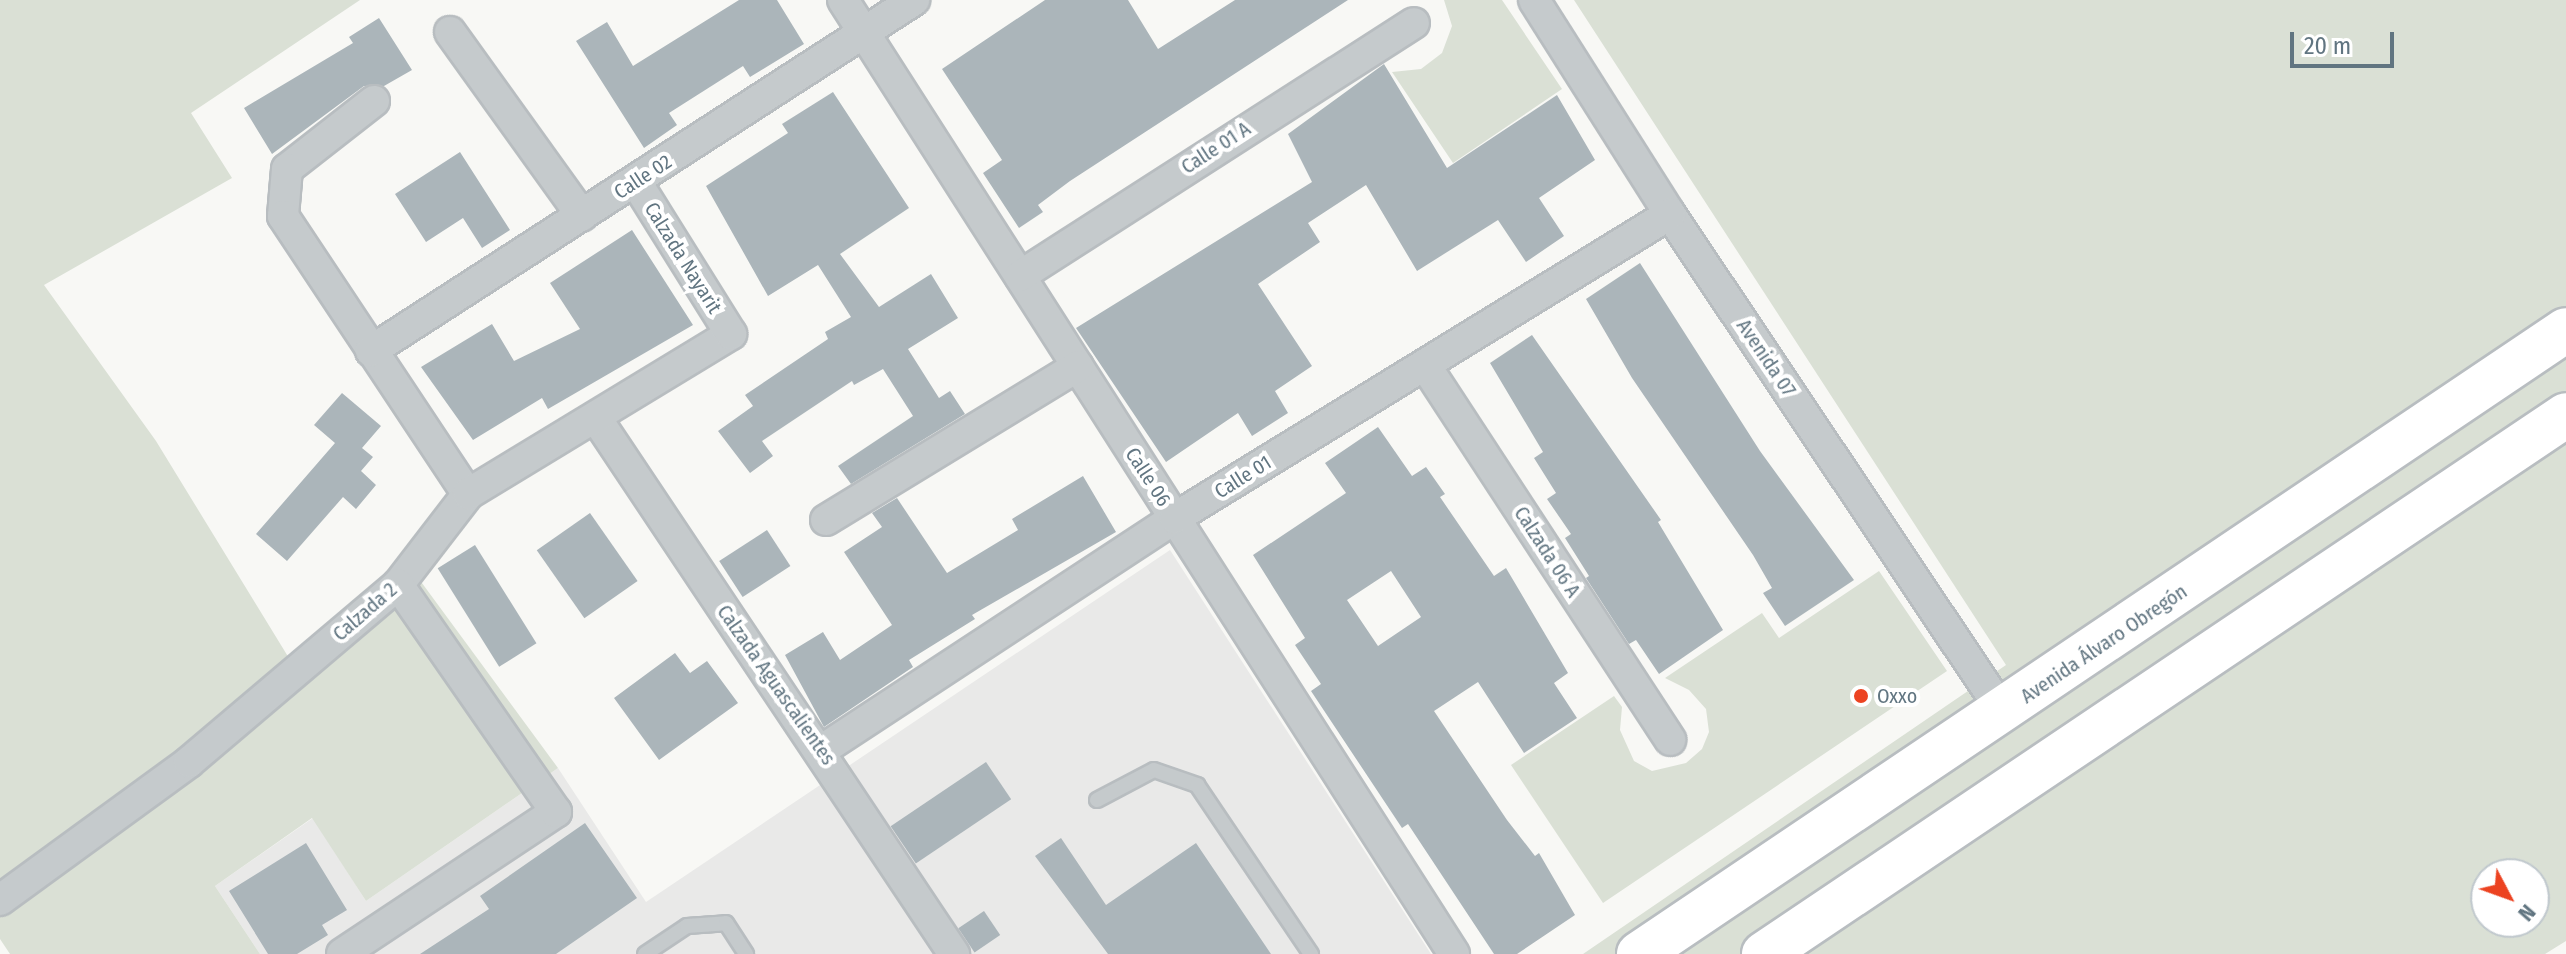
<!DOCTYPE html>
<meta charset="utf-8">
<style>
body{margin:0}
#map{position:relative;width:2566px;height:954px;overflow:hidden;background:#f8f8f5;font-family:"Fira Sans Condensed",sans-serif}
div>[style]{position:absolute}
.built>*{inset:0;background:#e9e9e8}
.green>*{inset:0;background:#dae0d5}
.building>*{inset:0;background:#abb5ba;transform-origin:0 0}
.roads{filter:drop-shadow(2px 0 #b8bdc0) drop-shadow(-2px 0 #b8bdc0) drop-shadow(0 2px #b8bdc0) drop-shadow(0 -2px #b8bdc0)}
.service>*{height:14px;margin:-7px;padding:0 7px;transform-origin:7px;border-radius:7px;background:#c5cacc}
.minor>*{height:30px;margin:-15px;padding:0 15px;transform-origin:15px;border-radius:15px;background:#c5cacc}
.primary>*{height:44px;margin:-22px;padding:0 22px;transform-origin:22px;border-radius:22px;background:#fff}
.dots>*{width:22px;height:22px;translate:-50% -50%;box-sizing:border-box;border:4px solid #fff;border-radius:50%}
span{translate:-50% -50%;white-space:nowrap;text-align:center;line-height:1.15;-webkit-text-stroke:8px #fff;paint-order:stroke}
.street-label{font-size:20px;color:#617581}
.poi-label{font-size:20px;color:#617581}
.left{translate:0 -50%;text-align:left}
.north{position:absolute;left:2470px;top:858px;width:80px;height:80px;box-sizing:border-box;background:#fff;border:2px solid #c0c8cd;border-radius:50%;rotate:131deg;font-size:22px;font-weight:700;line-height:32px;text-align:center;color:#617581}
.north::after{content:'';display:block;margin:auto;width:28px;height:36px;background:#ec4321;clip-path:polygon(50% 0,100% 100%,50% 72%,0 100%)}
.scale{position:absolute;left:2290px;top:32px;width:104px;height:36px;box-sizing:border-box;border:4px solid #617581;border-top:0;padding-left:10px;font-size:24px;line-height:28px;white-space:nowrap;color:#617581;-webkit-text-stroke:6px #fff;paint-order:stroke}
</style>
<div id="map">
<div class="built">
<div style="clip-path:polygon(1170px 550px,1431px 954px,260px 954px,215px 886px,313px 818px,366px 901px,558px 768px,646px 902px)"></div>
</div>
<div class="green">
<div style="clip-path:polygon(0 0,360px 0,191px 113px,232px 178px,44px 285px,156px 441px,303px 681px,419px 579px,558px 768px,366px 901px,312px 818px,215px 886px,260px 954px,10px 954px,0 939px)"></div>
<div style="clip-path:polygon(1444px 0,1502px 0,1562px 89px,1453px 163px,1392px 72px,1421px 69px,1442px 53px,1452px 26px)"></div>
<div style="clip-path:polygon(evenodd,1574px 0,2566px 0,2566px 941px,2545px 954px,1583px 954px,2006px 665px,1574px 0,2486px 874px,2534px 874px,2534px 922px,2486px 922px,2486px 874px)"></div>
<div style="clip-path:polygon(1879px 571px,1947px 671px,1603px 903px,1511px 765px,1614px 696px,1622px 707px,1620px 730px,1634px 761px,1652px 771px,1686px 763px,1702px 749px,1709px 732px,1706px 709px,1689px 690px,1665px 678px,1762px 613px,1779px 638px)"></div>
</div>
<div class="building">
<div style="clip-path:polygon(739px 0,777px 0,804px 44px,750px 77px,743px 66px,669px 113px,677px 125px,644px 148px,576px 41px,607px 22px,633px 66px)"></div>
<div style="clip-path:polygon(1045px 0,1128px 0,1158px 49px,1235px 0,1348px 0,1070px 181px,1038px 205px,1043px 212px,1019px 228px,983px 173px,1002px 160px,942px 69px)"></div>
<div style="clip-path:polygon(379px 18px,412px 70px,384px 86px,364px 86px,272px 154px,244px 108px,353px 43px,349px 37px)"></div>
<div style="clip-path:polygon(1384px 64px,1447px 168px,1557px 95px,1595px 160px,1539px 198px,1564px 236px,1526px 262px,1498px 220px,1417px 271px,1366px 185px,1308px 223px,1320px 242px,1258px 284px,1312px 366px,1275px 391px,1288px 413px,1252px 436px,1238px 413px,1166px 462px,1076px 328px,1312px 182px,1288px 134px)"></div>
<div style="clip-path:polygon(833px 92px,909px 208px,840px 254px,879px 307px,931px 274px,958px 318px,908px 349px,939px 398px,950px 391px,965px 414px,851px 484px,838px 466px,913px 416px,883px 369px,854px 385px,852px 381px,762px 441px,773px 456px,750px 473px,718px 431px,753px 406px,745px 395px,828px 339px,825px 332px,851px 317px,818px 265px,768px 296px,706px 186px,788px 133px,782px 124px)"></div>
<div style="clip-path:polygon(460px 152px,510px 230px,482px 248px,463px 218px,426px 242px,395px 194px)"></div>
<div style="clip-path:polygon(632px 230px,693px 325px,548px 409px,542px 398px,473px 440px,421px 367px,492px 324px,514px 361px,580px 329px,550px 283px)"></div>
<div style="clip-path:polygon(1640px 263px,1760px 451px,1854px 580px,1785px 626px,1763px 593px,1772px 588px,1753px 555px,1632px 378px,1586px 299px)"></div>
<div style="clip-path:polygon(1532px 335px,1661px 520px,1658px 522px,1723px 630px,1659px 674px,1636px 640px,1629px 644px,1586px 578px,1589px 576px,1565px 538px,1571px 534px,1547px 499px,1556px 493px,1534px 458px,1543px 452px,1490px 363px)"></div>
<div style="clip-path:polygon(342px 393px,381px 426px,362px 448px,373px 457px,361px 471px,376px 485px,356px 509px,343px 497px,287px 561px,256px 534px,335px 443px,314px 425px)"></div>
<div style="clip-path:polygon(evenodd,1378px 427px,1412px 476px,1426px 467px,1445px 494px,1440px 497px,1494px 576px,1506px 568px,1568px 673px,1554px 683px,1577px 718px,1524px 753px,1478px 682px,1434px 711px,1507px 820px,1535px 856px,1539px 853px,1575px 915px,1517px 954px,1494px 954px,1408px 824px,1402px 828px,1311px 691px,1321px 684px,1295px 645px,1305px 638px,1253px 555px,1346px 493px,1325px 463px,1378px 427px,1391px 571px,1421px 617px,1378px 646px,1347px 600px,1391px 571px)"></div>
<div style="clip-path:polygon(1083px 476px,1116px 532px,972px 615px,975px 619px,909px 660px,913px 667px,824px 727px,785px 655px,823px 632px,840px 660px,892px 625px,844px 552px,882px 527px,872px 513px,897px 498px,947px 573px,1018px 530px,1012px 519px)"></div>
<div style="left:590px;top:513px;width:83px;height:65px;rotate:55deg"></div>
<div style="left:767px;top:530px;width:43px;height:57px;rotate:57deg"></div>
<div style="left:475px;top:545px;width:116px;height:44px;rotate:58deg"></div>
<div style="clip-path:polygon(675px 653px,690px 673px,707px 661px,738px 703px,659px 760px,614px 698px)"></div>
<div style="left:986px;top:762px;width:45px;height:115px;rotate:56deg"></div>
<div style="clip-path:polygon(585px 823px,637px 898px,556px 954px,420px 954px,489px 909px,480px 896px)"></div>
<div style="clip-path:polygon(1061px 838px,1106px 905px,1196px 843px,1271px 954px,1108px 954px,1035px 856px)"></div>
<div style="clip-path:polygon(306px 843px,347px 910px,322px 925px,328px 935px,297px 954px,268px 954px,229px 891px)"></div>
<div style="left:984px;top:911px;width:29px;height:31px;rotate:56deg"></div>
</div>
<div class="roads">
<div class="service">
<div style="left:1097px;top:800px;width:64px;rotate:-27.8deg"></div>
<div style="left:1154px;top:770px;width:46px;rotate:19.2deg"></div>
<div style="left:1197px;top:785px;width:204px;rotate:56deg"></div>
<div style="left:645px;top:954px;width:50px;rotate:-33.7deg"></div>
<div style="left:687px;top:926px;width:39px;rotate:-4deg"></div>
<div style="left:726px;top:923px;width:37px;rotate:57deg"></div>
</div>
<div class="minor">
<div style="left:843px;top:0;width:1133px;rotate:57.36deg"></div>
<div style="left:1534px;top:0;width:254px;rotate:57.6deg"></div>
<div style="left:1670px;top:214px;width:599px;rotate:56.23deg"></div>
<div style="left:450px;top:32px;width:226px;rotate:54.3deg"></div>
<div style="left:374px;top:101px;width:110px;rotate:142deg"></div>
<div style="left:287px;top:169px;width:47px;rotate:94.9deg"></div>
<div style="left:283px;top:216px;width:334px;rotate:56.4deg"></div>
<div style="left:1020px;top:276px;width:468px;rotate:-32.7deg"></div>
<div style="left:371px;top:351px;width:647px;rotate:-32.88deg"></div>
<div style="left:1425px;top:365px;width:448px;rotate:56.8deg"></div>
<div style="left:596px;top:418px;width:645px;rotate:56.26deg"></div>
<div style="left:826px;top:520px;width:295px;rotate:-31.4deg"></div>
<div style="left:822px;top:750px;width:422px;rotate:-33.3deg"></div>
<div style="left:1175px;top:518px;width:581px;rotate:-31.56deg"></div>
<div style="left:0;top:900px;width:234px;rotate:-36.1deg"></div>
<div style="left:189px;top:762px;width:274px;rotate:-40.3deg"></div>
<div style="left:398px;top:585px;width:115px;rotate:-52.4deg"></div>
<div style="left:468px;top:494px;width:308px;rotate:-31.3deg"></div>
<div style="left:731px;top:334px;width:179px;rotate:-122deg"></div>
<div style="left:342px;top:954px;width:257px;rotate:-33.6deg"></div>
<div style="left:556px;top:812px;width:277px;rotate:-124.8deg"></div>
</div>
<div class="primary">
<div style="left:1639px;top:954px;width:1117px;rotate:-33.95deg"></div>
<div style="left:1764px;top:954px;width:966px;rotate:-33.9deg"></div>
</div>
</div>
<div class="dots">
<div style="left:1861px;top:696px;background:#ec4321"></div>
</div>
<div class="street-label">
<span style="left:1216px;top:148px;rotate:-33deg">Calle 01 A</span>
<span style="left:643px;top:177px;rotate:-33deg">Calle 02</span>
<span style="left:683px;top:258px;rotate:58deg">Calzada Nayarit</span>
<span style="left:1766px;top:358px;rotate:56deg">Avenida 07</span>
<span style="left:1148px;top:477px;rotate:57deg">Calle 06</span>
<span style="left:1243px;top:477px;rotate:-32deg">Calle 01</span>
<span style="left:1547px;top:552px;rotate:57deg">Calzada 06 A</span>
<span style="left:365px;top:612px;rotate:-41deg">Calzada 2</span>
<span style="left:2104px;top:644px;rotate:-34deg">Avenida Álvaro Obregón</span>
<span style="left:776px;top:685px;rotate:55deg">Calzada Aguascalientes</span>
</div>
<div class="poi-label">
<span class="left" style="left:1877px;top:696px">Oxxo</span>
</div>
<div class="north">N</div>
<div class="scale">20 m</div>
</div>
